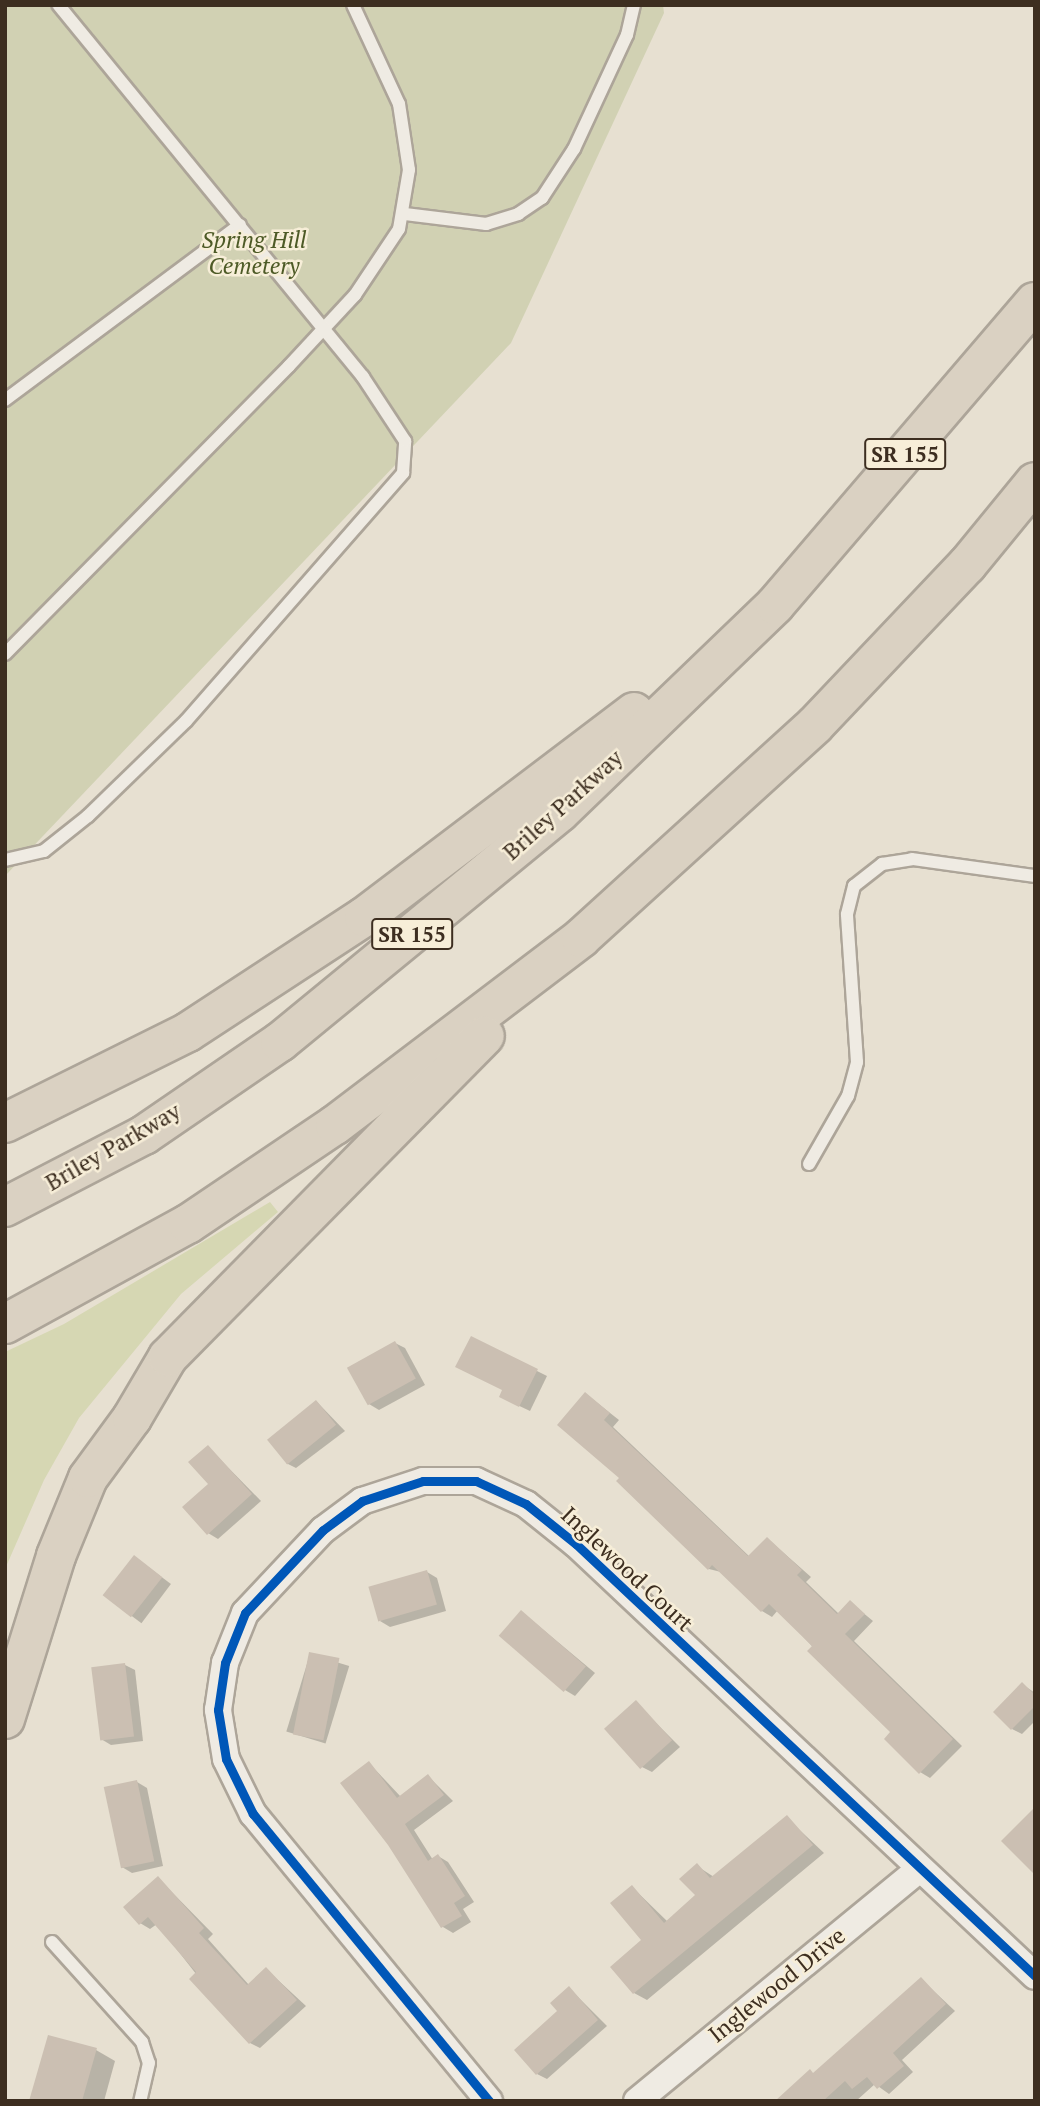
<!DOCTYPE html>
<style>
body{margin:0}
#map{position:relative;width:1040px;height:2106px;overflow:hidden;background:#e7e0d1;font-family:"PT Serif",serif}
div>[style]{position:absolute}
.green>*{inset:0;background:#d6d7b3}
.cemetery>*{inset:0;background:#d1d1b3}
.shadow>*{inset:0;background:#0003;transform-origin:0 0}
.building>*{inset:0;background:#cbbfb2;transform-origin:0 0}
.roads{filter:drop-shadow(2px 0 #ada599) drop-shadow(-2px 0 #ada599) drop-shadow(0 2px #ada599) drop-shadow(0 -2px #ada599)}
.service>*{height:12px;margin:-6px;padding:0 6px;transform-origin:6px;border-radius:6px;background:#efebe3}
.minor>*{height:26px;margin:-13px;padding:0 13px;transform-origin:13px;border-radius:13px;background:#efebe3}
.motorway>*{height:38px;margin:-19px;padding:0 19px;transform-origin:19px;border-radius:19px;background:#dad1c2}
.cycleway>*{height:9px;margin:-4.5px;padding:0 4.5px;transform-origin:4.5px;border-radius:4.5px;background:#0057b8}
span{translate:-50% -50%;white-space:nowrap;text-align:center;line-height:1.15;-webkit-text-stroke:5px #f7eed8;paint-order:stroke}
.shield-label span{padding:2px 5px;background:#f7eed8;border:2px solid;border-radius:5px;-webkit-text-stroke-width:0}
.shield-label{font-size:21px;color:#3d2e20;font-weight:700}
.park-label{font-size:23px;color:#4d5a26;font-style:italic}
.street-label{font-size:23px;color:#3d2e20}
.frame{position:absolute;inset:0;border:7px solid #3d2e20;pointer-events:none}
</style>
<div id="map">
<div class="green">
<div style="clip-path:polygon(270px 1202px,278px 1212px,181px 1294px,79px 1418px,44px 1480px,5px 1569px,5px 1352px,64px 1324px)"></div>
</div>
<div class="cemetery">
<div style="clip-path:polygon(5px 5px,663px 5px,664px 13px,511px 343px,5px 876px)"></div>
</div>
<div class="shadow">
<div style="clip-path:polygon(471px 1338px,547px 1376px,530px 1411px,511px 1402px)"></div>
<div style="clip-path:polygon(395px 1343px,405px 1348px,425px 1385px,379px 1410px,369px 1404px)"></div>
<div style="clip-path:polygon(586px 1394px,619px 1420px,613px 1427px,750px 1557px,768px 1539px,811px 1577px,806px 1582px,839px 1614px,850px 1602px,873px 1621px,854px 1641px,962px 1746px,930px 1778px,920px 1772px,893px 1732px,778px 1610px,772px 1617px,762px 1611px,721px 1572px,709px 1569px,618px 1481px,622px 1478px)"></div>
<div style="clip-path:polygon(317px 1402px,345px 1431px,296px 1468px,286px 1463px)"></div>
<div style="clip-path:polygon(208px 1447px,261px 1501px,218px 1539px,208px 1533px)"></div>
<div style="left:135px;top:1557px;width:45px;height:49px;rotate:37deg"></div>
<div style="clip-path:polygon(427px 1572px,437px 1578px,446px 1611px,390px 1627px,380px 1621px)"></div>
<div style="clip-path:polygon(522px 1612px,595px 1673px,575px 1696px,565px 1690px)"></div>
<div style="left:310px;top:1654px;width:41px;height:81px;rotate:17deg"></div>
<div style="clip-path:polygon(125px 1665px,135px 1670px,143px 1741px,111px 1745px,101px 1739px)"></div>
<div style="clip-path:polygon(1022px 1684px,1035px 1693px,1035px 1721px,1022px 1734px,1012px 1729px)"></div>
<div style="clip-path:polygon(636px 1703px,680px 1747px,652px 1772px,642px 1767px)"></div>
<div style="clip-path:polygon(369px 1763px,401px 1797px,428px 1776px,453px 1801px,414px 1830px,433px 1860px,438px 1856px,448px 1862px,474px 1902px,463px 1909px,471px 1922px,453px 1933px,443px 1927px,390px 1844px)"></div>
<div style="clip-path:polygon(137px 1782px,147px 1788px,163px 1866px,132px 1873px,122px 1867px)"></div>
<div style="clip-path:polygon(787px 1818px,824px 1853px,647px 2000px,634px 1993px,613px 1967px,644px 1941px,632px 1887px,668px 1922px,697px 1895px,697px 1866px,714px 1877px)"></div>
<div style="clip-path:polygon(158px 1878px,213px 1934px,208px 1939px,249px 1985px,266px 1969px,306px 2006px,260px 2048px,250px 2043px,157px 1924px,150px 1929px,140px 1923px)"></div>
<div style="clip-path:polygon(921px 1979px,955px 2011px,902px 2060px,913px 2072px,889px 2094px,875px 2084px,856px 2101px,777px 2101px,815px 2074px)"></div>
<div style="clip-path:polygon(569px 1988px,607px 2026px,547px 2079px,537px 2074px)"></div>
<div style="clip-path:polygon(96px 2050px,115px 2061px,104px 2101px,31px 2101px)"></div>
</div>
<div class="building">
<div style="clip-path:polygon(471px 1336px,538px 1369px,519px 1407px,499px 1397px,502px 1390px,455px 1367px)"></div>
<div style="left:395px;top:1341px;width:43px;height:55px;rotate:61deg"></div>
<div style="clip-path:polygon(585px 1392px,610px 1413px,604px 1420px,748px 1556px,767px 1537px,802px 1570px,797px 1575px,837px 1614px,850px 1600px,865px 1614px,845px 1634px,953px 1739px,919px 1774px,884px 1739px,890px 1732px,807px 1651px,812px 1646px,769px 1604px,761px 1612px,712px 1565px,708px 1570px,616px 1481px,619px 1478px,557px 1425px)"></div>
<div style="left:316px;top:1400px;width:32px;height:63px;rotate:51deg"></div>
<div style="clip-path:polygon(208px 1445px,252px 1494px,207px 1535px,182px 1507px,208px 1484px,188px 1462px)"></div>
<div style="left:134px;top:1555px;width:36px;height:51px;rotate:38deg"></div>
<div style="left:427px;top:1570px;width:36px;height:61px;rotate:74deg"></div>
<div style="left:521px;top:1610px;width:86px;height:34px;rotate:41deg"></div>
<div style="left:309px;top:1652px;width:31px;height:84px;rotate:11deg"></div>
<div style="left:125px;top:1663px;width:74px;height:34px;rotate:83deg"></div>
<div style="clip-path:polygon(1022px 1682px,1035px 1695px,1035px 1706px,1011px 1730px,993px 1712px)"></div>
<div style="left:636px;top:1700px;width:54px;height:43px;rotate:48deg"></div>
<div style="clip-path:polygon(369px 1761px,397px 1798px,428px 1774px,444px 1795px,405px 1824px,428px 1861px,438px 1854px,465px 1896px,454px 1903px,462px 1916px,441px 1928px,388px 1845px,340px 1783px)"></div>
<div style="left:137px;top:1780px;width:83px;height:34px;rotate:78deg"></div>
<div style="clip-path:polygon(1035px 1807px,1035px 1875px,1001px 1841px)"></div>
<div style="clip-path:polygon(787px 1815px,813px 1845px,633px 1994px,610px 1967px,641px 1940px,610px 1903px,632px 1885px,664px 1923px,695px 1895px,679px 1879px,697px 1863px,710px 1878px)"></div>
<div style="clip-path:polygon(158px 1876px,204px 1928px,199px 1933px,247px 1985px,266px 1967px,297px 2000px,249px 2044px,189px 1979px,196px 1972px,148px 1917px,139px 1925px,123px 1907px)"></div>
<div style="clip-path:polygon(921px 1977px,946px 2004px,893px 2053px,904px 2066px,877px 2089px,867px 2077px,852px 2089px,845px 2081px,823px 2101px,775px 2101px,810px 2069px,813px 2073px)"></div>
<div style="clip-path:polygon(569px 1986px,598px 2020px,536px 2075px,514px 2050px,557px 2011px,550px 2003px)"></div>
<div style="clip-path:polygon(48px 2035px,97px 2048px,82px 2101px,29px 2101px)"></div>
</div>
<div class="roads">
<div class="service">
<div style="left:405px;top:214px;width:82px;rotate:7deg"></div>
<div style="left:486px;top:224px;width:34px;rotate:-17deg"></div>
<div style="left:518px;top:214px;width:29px;rotate:-34deg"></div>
<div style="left:542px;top:198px;width:59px;rotate:-56.9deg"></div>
<div style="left:574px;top:149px;width:126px;rotate:-65.1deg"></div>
<div style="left:627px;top:35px;width:31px;rotate:-77deg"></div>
<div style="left:5px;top:400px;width:293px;rotate:-36.7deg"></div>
<div style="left:5px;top:654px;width:404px;rotate:-45.4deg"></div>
<div style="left:289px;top:366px;width:97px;rotate:-47.1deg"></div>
<div style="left:355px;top:295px;width:79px;rotate:-56.3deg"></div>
<div style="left:399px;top:229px;width:60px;rotate:-80.4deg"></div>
<div style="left:409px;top:170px;width:67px;rotate:-98.6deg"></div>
<div style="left:399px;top:104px;width:109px;rotate:-114.9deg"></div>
<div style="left:5px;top:860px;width:40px;rotate:-13deg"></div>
<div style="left:44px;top:851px;width:56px;rotate:-38.5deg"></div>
<div style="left:88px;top:816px;width:136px;rotate:-44.1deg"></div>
<div style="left:186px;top:721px;width:330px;rotate:-48.8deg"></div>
<div style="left:403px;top:473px;width:32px;rotate:-86deg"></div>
<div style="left:405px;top:441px;width:77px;rotate:-123.3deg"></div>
<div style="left:363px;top:377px;width:481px;rotate:-129.3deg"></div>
<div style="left:809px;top:1164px;width:78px;rotate:-60.2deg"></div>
<div style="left:848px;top:1096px;width:35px;rotate:-75deg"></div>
<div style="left:857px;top:1062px;width:148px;rotate:-93.9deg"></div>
<div style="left:847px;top:914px;width:29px;rotate:-76deg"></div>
<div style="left:854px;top:886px;width:36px;rotate:-38deg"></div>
<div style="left:882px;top:864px;width:30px;rotate:-9deg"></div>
<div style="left:912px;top:859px;width:124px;rotate:7.9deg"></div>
<div style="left:52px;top:1942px;width:135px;rotate:48deg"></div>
<div style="left:142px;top:2042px;width:22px;rotate:72deg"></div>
<div style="left:149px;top:2063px;width:39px;rotate:103deg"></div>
</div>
<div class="minor">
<div style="left:489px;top:2101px;width:372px;rotate:-129.4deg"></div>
<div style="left:253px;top:1814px;width:61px;rotate:-116.1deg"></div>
<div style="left:226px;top:1759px;width:50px;rotate:-99.3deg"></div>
<div style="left:218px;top:1710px;width:48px;rotate:-81.5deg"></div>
<div style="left:225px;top:1663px;width:54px;rotate:-68.2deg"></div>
<div style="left:245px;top:1613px;width:114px;rotate:-46.8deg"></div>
<div style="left:323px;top:1530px;width:49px;rotate:-36.6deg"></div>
<div style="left:362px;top:1501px;width:64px;rotate:-18.2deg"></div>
<div style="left:423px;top:1481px;width:53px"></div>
<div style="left:476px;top:1481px;width:55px;rotate:24.7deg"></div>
<div style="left:526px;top:1504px;width:64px;rotate:38.7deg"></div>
<div style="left:576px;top:1544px;width:630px;rotate:43.26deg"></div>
<div style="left:637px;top:2101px;width:364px;rotate:-39.4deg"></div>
</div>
<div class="motorway">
<div style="left:5px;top:1123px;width:204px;rotate:-26.4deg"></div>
<div style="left:188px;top:1032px;width:210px;rotate:-33.2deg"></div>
<div style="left:364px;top:917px;width:339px;rotate:-37.2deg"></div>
<div style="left:5px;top:1207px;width:157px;rotate:-27.4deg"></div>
<div style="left:144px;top:1135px;width:165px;rotate:-34.4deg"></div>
<div style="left:280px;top:1042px;width:362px;rotate:-39.4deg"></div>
<div style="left:560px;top:812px;width:298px;rotate:-43.9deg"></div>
<div style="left:775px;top:605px;width:399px;rotate:-49.4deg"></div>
<div style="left:5px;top:1324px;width:209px;rotate:-28.7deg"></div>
<div style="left:188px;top:1224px;width:177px;rotate:-34deg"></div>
<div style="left:335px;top:1125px;width:309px;rotate:-37.2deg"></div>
<div style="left:581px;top:938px;width:316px;rotate:-42.3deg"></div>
<div style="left:815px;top:725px;width:221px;rotate:-46.5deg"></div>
<div style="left:967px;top:565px;width:107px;rotate:-50.7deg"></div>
<div style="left:5px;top:1719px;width:171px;rotate:-72.6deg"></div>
<div style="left:56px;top:1556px;width:84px;rotate:-67.7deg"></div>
<div style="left:88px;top:1478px;width:74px;rotate:-53.7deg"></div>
<div style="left:132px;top:1418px;width:71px;rotate:-59.5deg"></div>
<div style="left:168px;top:1357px;width:451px;rotate:-45.4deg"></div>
</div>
</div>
<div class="cycleway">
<div style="left:489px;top:2101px;width:372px;rotate:-129.4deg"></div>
<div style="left:253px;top:1814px;width:61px;rotate:-116.1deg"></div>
<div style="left:226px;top:1759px;width:50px;rotate:-99.3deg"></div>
<div style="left:218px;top:1710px;width:48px;rotate:-81.5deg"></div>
<div style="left:225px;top:1663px;width:54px;rotate:-68.2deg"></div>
<div style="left:245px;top:1613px;width:114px;rotate:-46.8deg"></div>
<div style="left:323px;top:1530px;width:49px;rotate:-36.6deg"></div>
<div style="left:362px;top:1501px;width:64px;rotate:-18.2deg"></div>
<div style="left:423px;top:1481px;width:53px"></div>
<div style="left:476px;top:1481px;width:55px;rotate:24.7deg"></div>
<div style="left:526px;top:1504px;width:64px;rotate:38.7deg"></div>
<div style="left:576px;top:1544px;width:630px;rotate:43.26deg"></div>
</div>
<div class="shield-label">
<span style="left:905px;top:454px">SR 155</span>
<span style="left:412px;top:934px">SR 155</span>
</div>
<div class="park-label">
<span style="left:254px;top:253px">Spring Hill<br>Cemetery</span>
</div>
<div class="street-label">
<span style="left:563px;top:805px;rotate:-42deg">Briley Parkway</span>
<span style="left:113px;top:1147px;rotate:-30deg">Briley Parkway</span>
<span style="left:627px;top:1569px;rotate:43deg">Inglewood Court</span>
<span style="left:777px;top:1985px;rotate:-39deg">Inglewood Drive</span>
</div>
<div class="frame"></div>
</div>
